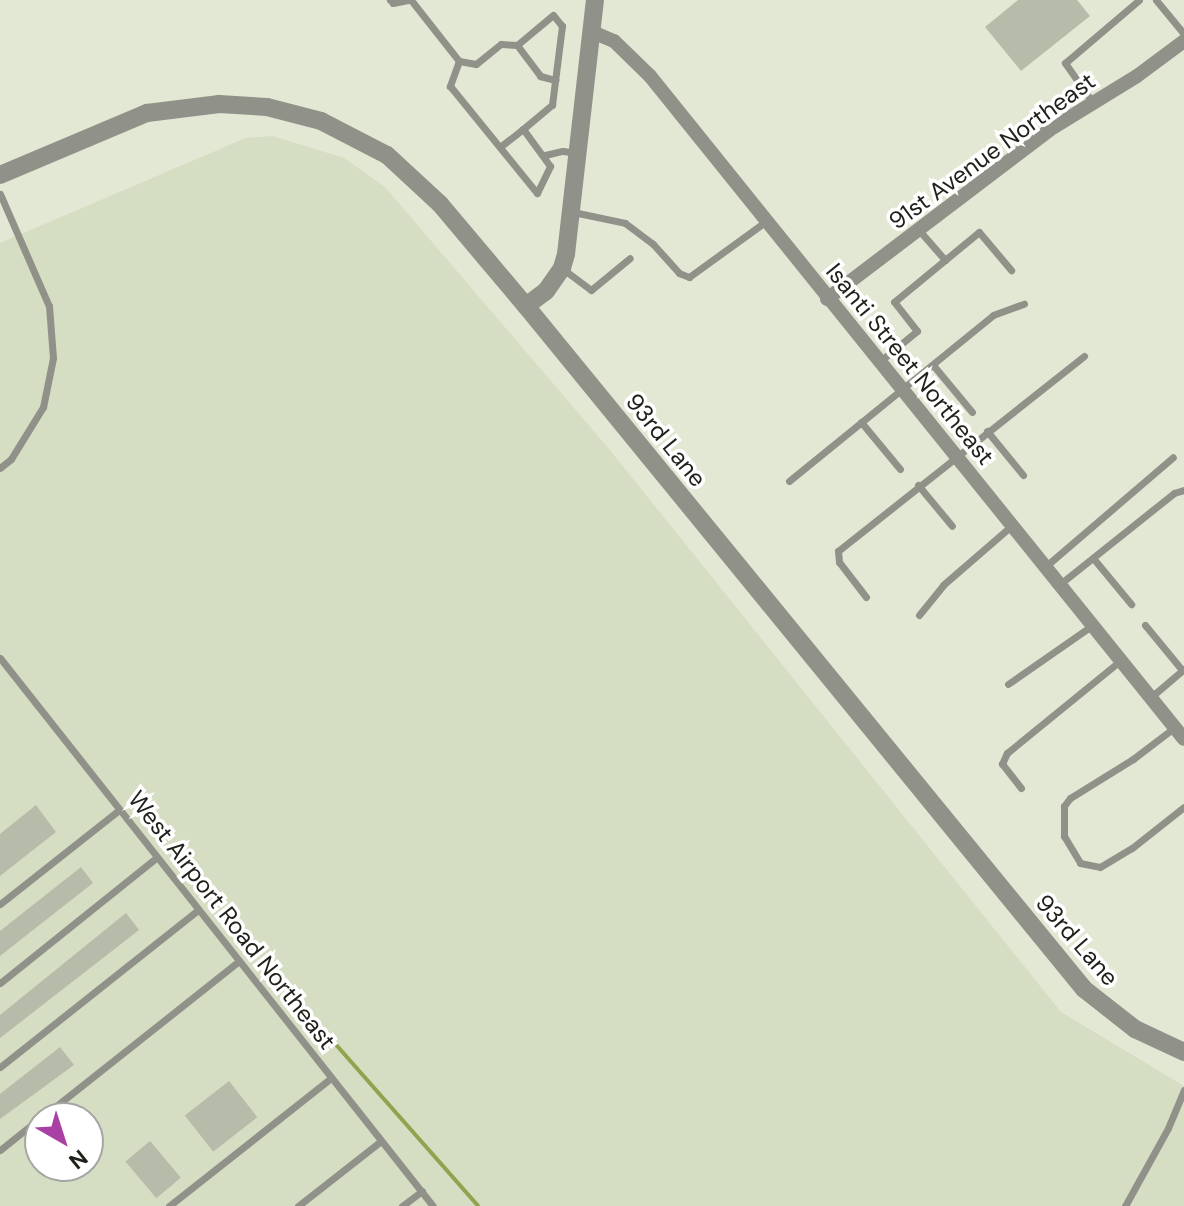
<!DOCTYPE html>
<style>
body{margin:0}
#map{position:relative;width:1184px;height:1206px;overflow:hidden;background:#e2e8d3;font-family:"DM Sans",sans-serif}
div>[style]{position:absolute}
.built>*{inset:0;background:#d5ddc2}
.stream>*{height:4px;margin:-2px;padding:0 2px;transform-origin:2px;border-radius:2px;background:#90a34e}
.building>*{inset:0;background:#b6bca9;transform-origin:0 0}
.service>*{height:7px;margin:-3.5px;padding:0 3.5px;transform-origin:3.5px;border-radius:3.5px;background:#90928a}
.minor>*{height:14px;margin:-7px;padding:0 7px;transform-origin:7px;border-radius:7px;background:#90928a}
.tertiary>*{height:18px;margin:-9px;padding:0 9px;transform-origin:9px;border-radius:9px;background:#90928a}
span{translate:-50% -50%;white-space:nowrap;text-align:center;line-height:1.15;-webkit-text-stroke:7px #fff;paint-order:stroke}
.street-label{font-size:24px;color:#1e2019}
.north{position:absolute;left:24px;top:1102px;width:80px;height:80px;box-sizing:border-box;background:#fff;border:2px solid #a5a6a3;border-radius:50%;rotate:141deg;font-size:22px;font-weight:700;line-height:32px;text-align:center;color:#1e2019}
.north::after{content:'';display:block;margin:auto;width:28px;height:36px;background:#a940a3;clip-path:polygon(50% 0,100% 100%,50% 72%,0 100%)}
</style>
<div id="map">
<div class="built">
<i style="clip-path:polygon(evenodd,273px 136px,344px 158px,385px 187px,609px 449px,1061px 1012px,1184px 1086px,1184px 1206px,0 1206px,0 243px,246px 138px,273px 136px,40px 1118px,88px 1118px,88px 1166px,40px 1166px,40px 1118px)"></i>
</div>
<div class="stream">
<i style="left:331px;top:1039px;width:222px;rotate:48.6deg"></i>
</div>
<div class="building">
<i style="clip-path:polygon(1018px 0,1077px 0,1090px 16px,1021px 71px,985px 27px)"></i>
<i style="clip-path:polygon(36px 805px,56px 832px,0 876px,0 834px)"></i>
<i style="clip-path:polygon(81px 867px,93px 883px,0 956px,0 931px)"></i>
<i style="clip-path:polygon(126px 913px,139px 930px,0 1038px,0 1015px)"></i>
<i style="clip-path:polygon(60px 1047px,74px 1065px,0 1119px,0 1094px)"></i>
<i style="left:229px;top:1081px;width:46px;height:56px;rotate:52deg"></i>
<i style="left:150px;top:1141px;width:48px;height:32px;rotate:50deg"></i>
</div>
<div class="service">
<i style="left:390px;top:0;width:4px;rotate:45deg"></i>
<i style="left:393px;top:3px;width:15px;rotate:-11deg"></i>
<i style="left:411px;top:0;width:78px;rotate:51.8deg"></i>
<i style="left:459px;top:61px;width:27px;rotate:110deg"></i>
<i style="left:450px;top:86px;width:138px;rotate:50.9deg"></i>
<i style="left:537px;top:193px;width:30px;rotate:-64deg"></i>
<i style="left:550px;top:166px;width:46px;rotate:-126.1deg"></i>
<i style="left:523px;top:129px;width:29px;rotate:142deg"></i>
<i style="left:1156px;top:0;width:44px;rotate:50.5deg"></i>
<i style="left:459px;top:61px;width:17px;rotate:10deg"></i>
<i style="left:476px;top:64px;width:32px;rotate:-39deg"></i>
<i style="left:501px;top:44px;width:16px;rotate:4deg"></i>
<i style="left:1093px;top:103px;width:49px;rotate:-125deg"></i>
<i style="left:1065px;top:63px;width:97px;rotate:-40.4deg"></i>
<i style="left:523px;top:129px;width:38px;rotate:-40deg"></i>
<i style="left:552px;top:105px;width:80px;rotate:-82.8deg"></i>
<i style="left:562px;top:26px;width:14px;rotate:-129deg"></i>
<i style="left:553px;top:15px;width:47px;rotate:140.2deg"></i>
<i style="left:517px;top:45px;width:39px;rotate:53deg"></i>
<i style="left:540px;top:76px;width:16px;rotate:15deg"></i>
<i style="left:545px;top:155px;width:18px;rotate:-13deg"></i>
<i style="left:563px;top:151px;width:14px;rotate:8deg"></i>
<i style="left:0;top:194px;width:122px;rotate:66.4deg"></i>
<i style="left:49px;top:306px;width:52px;rotate:85.6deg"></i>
<i style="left:53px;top:358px;width:50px;rotate:101.5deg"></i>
<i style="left:43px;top:407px;width:61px;rotate:121.6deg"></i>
<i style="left:11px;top:459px;width:14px;rotate:141deg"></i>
<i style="left:573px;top:212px;width:53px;rotate:11.9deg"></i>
<i style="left:625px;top:223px;width:35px;rotate:37deg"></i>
<i style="left:653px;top:244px;width:39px;rotate:48deg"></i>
<i style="left:679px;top:273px;width:11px;rotate:22deg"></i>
<i style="left:689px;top:277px;width:94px;rotate:-35.9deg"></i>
<i style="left:945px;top:260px;width:44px;rotate:-39.5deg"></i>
<i style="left:979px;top:232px;width:50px;rotate:49.9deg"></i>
<i style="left:563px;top:269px;width:35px;rotate:37deg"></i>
<i style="left:591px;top:290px;width:50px;rotate:-39.4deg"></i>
<i style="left:879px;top:362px;width:49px;rotate:-39.2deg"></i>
<i style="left:917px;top:331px;width:37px;rotate:-128deg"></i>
<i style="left:894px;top:302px;width:66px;rotate:-39.5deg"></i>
<i style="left:945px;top:260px;width:41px;rotate:-131.1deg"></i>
<i style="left:933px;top:365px;width:61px;rotate:50.3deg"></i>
<i style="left:861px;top:422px;width:61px;rotate:50.3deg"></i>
<i style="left:987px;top:431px;width:57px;rotate:50.7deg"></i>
<i style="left:789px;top:481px;width:263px;rotate:-39.1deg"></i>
<i style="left:993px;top:315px;width:33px;rotate:-20deg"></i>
<i style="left:918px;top:485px;width:53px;rotate:50.3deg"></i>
<i style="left:1093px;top:558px;width:60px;rotate:50.4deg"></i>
<i style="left:1046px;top:566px;width:167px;rotate:-40.6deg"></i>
<i style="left:1060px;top:584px;width:146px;rotate:-38.6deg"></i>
<i style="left:1174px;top:493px;width:10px;rotate:-17deg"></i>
<i style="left:866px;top:597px;width:44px;rotate:-127.6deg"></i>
<i style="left:839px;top:562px;width:11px;rotate:-95deg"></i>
<i style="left:838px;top:551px;width:314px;rotate:-38.4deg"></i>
<i style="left:919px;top:615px;width:38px;rotate:-51deg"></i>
<i style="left:943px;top:585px;width:90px;rotate:-40.9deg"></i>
<i style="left:1145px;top:625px;width:58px;rotate:50.6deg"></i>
<i style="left:0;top:658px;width:698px;rotate:51.69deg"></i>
<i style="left:1008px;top:684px;width:103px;rotate:-34.8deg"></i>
<i style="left:1151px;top:697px;width:43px;rotate:-40.3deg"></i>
<i style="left:1175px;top:727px;width:53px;rotate:142.7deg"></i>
<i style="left:1133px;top:759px;width:74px;rotate:148.2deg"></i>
<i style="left:1070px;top:798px;width:10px;rotate:127deg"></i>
<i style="left:1064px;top:806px;width:30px;rotate:90deg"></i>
<i style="left:1064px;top:836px;width:31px;rotate:59deg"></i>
<i style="left:1080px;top:863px;width:20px;rotate:11deg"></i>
<i style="left:1100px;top:867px;width:37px;rotate:-31deg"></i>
<i style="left:1132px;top:848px;width:66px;rotate:-38.3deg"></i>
<i style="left:1021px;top:788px;width:31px;rotate:-128deg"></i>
<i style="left:1002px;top:764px;width:12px;rotate:-66deg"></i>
<i style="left:1007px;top:753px;width:147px;rotate:-39.2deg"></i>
<i style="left:0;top:904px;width:152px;rotate:-38.3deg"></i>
<i style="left:0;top:983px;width:201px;rotate:-38.7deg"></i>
<i style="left:0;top:1067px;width:253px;rotate:-38.4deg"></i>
<i style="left:41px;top:1118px;width:251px;rotate:-38.4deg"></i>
<i style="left:0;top:1150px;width:51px;rotate:-38.7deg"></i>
<i style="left:169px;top:1206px;width:206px;rotate:-38.3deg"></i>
<i style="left:298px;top:1206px;width:105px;rotate:-38.1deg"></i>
<i style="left:402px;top:1206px;width:25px;rotate:-37deg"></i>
<i style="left:1125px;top:1206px;width:89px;rotate:-61.1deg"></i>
<i style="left:1168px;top:1128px;width:41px;rotate:-67.2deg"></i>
</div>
<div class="minor">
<i style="left:590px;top:31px;width:26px;rotate:23deg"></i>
<i style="left:614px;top:41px;width:50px;rotate:44.2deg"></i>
<i style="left:650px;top:76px;width:851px;rotate:51.15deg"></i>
<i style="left:827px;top:299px;width:285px;rotate:-37.2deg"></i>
<i style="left:1054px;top:127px;width:97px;rotate:-31.6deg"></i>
<i style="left:1137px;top:76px;width:59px;rotate:-36.7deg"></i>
</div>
<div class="tertiary">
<i style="left:0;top:175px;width:160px;rotate:-22.9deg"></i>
<i style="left:147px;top:113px;width:73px;rotate:-7.1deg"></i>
<i style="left:219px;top:104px;width:48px;rotate:3.6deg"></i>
<i style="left:267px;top:107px;width:56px;rotate:14.5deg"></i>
<i style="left:321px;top:121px;width:74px;rotate:27.3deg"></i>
<i style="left:387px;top:155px;width:72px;rotate:42.8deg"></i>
<i style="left:440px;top:204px;width:133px;rotate:49.9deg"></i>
<i style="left:526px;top:306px;width:882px;rotate:50.75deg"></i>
<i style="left:1084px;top:989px;width:65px;rotate:38.1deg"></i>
<i style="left:1135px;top:1029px;width:54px;rotate:25.1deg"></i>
<i style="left:526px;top:306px;width:25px;rotate:-37deg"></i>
<i style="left:546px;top:291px;width:28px;rotate:-55deg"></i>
<i style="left:562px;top:268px;width:15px;rotate:-74deg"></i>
<i style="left:566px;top:254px;width:256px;rotate:-83.5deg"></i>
</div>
<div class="street-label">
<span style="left:992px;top:151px;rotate:-36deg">91st Avenue Northeast</span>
<span style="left:910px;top:364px;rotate:51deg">Isanti Street Northeast</span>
<span style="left:666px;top:440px;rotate:51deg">93rd Lane</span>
<span style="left:232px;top:920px;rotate:52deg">West Airport Road Northeast</span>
<span style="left:1077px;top:940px;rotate:49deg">93rd Lane</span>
</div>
<div class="north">N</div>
</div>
